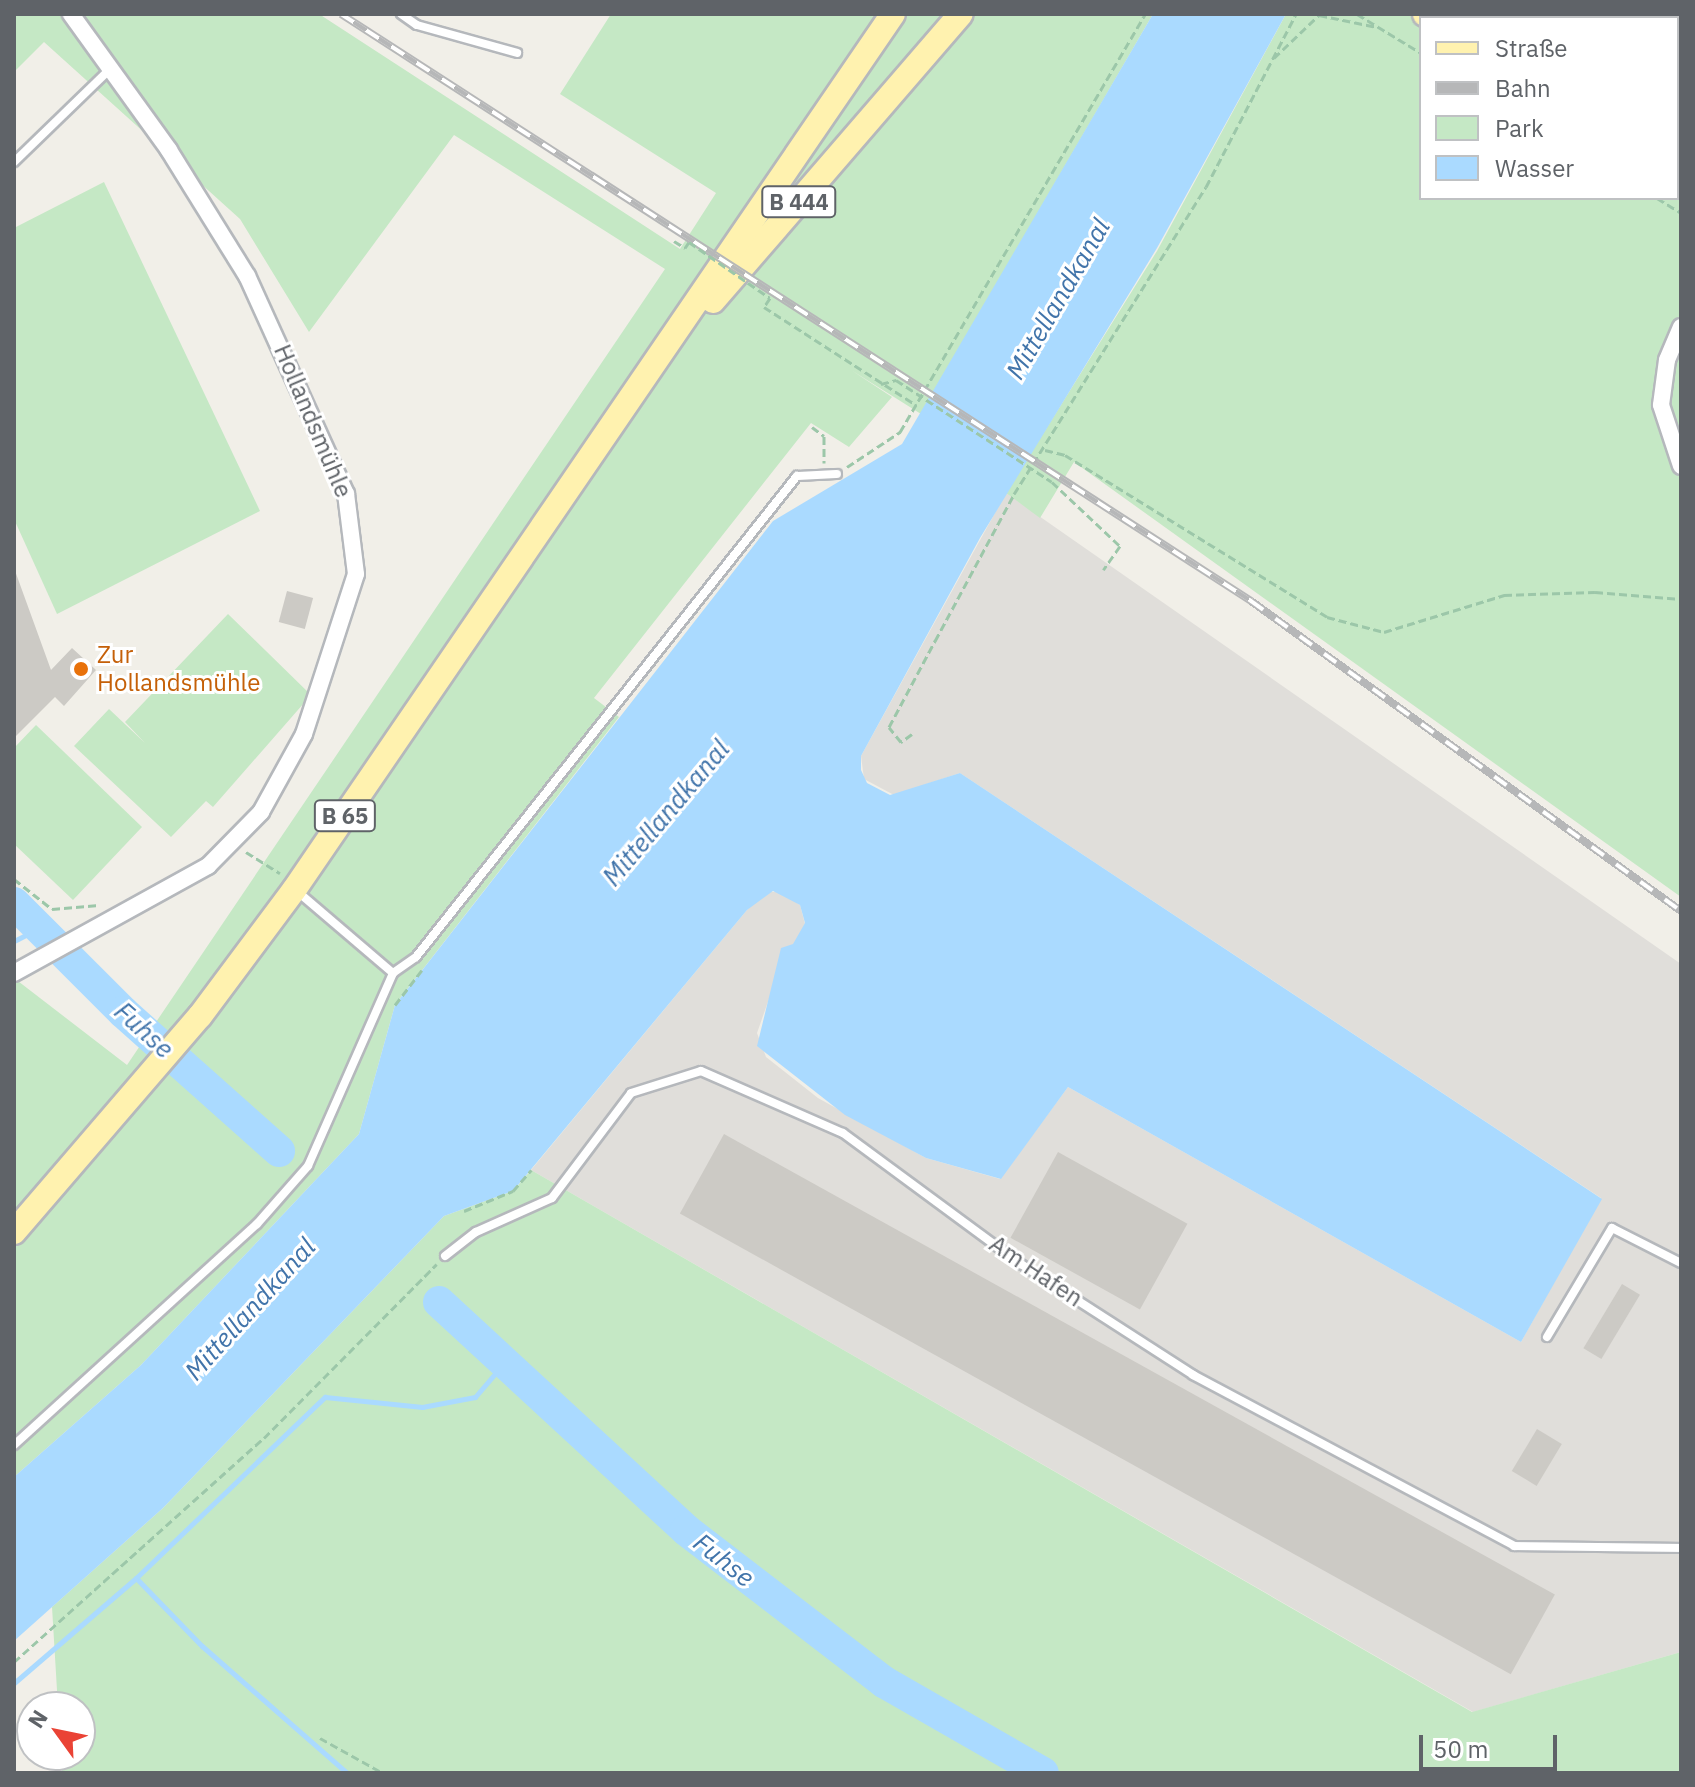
<!DOCTYPE html>
<meta charset="utf-8">
<style>
body{margin:0}
#map{position:relative;width:1695px;height:1787px;overflow:hidden;background:#f1efe8;font-family:"IBM Plex Sans",sans-serif}
div>[style]{position:absolute}
.industrial>*{inset:0;background:#e0deda}
.green>*{inset:0;background:#c5e8c5}
.water>*{inset:0;background:#aadaff}
.stream>*{height:5px;margin:-2.5px;padding:0 2.5px;transform-origin:2.5px;border-radius:2.5px;background:#aadaff}
.river>*{height:32px;margin:-16px;padding:0 16px;transform-origin:16px;border-radius:16px;background:#aadaff}
.building>*{inset:0;background:#cccac5;transform-origin:0 0}
.path>*{height:3px;margin-top:-1.5px;transform-origin:0;background:repeating-linear-gradient(90deg,#9cc7a9 0 8px,transparent 0 12px)}
.roads{filter:drop-shadow(2px 0 #b5b8bc) drop-shadow(-2px 0 #b5b8bc) drop-shadow(0 2px #b5b8bc) drop-shadow(0 -2px #b5b8bc)}
.lane>*{height:8px;margin:-4px;padding:0 4px;transform-origin:4px;border-radius:4px;background:#fff}
.street>*{height:16px;margin:-8px;padding:0 8px;transform-origin:8px;border-radius:8px;background:#fff}
.primary>*{height:24px;margin:-12px;padding:0 12px;transform-origin:12px;border-radius:12px;background:#fff2af}
.rail>*{height:8px;margin-top:-4px;transform-origin:0;background:repeating-linear-gradient(90deg,#fff 0 15px,#b6b7b8 0 30px);box-sizing:border-box;border-block:2px solid #b6b7b8}
.path-bridge>*{height:3px;margin-top:-1.5px;transform-origin:0;background:repeating-linear-gradient(90deg,#9cc7a9 0 8px,transparent 0 12px)}
.dots>*{width:22px;height:22px;translate:-50% -50%;box-sizing:border-box;border:4px solid #fff;border-radius:50%}
span{translate:-50% -50%;white-space:nowrap;text-align:center;line-height:1.15;-webkit-text-stroke:6px #fff;paint-order:stroke}
.shield-label span{padding:2px 6px;background:#fff;border:2px solid;border-radius:6px;-webkit-text-stroke-width:0}
.shield-label{font-size:22px;color:#5f6368;font-weight:700}
.street-label{font-size:24px;color:#5f6368}
.food-label{font-size:24px;color:#c56008}
.left{translate:0 -50%;text-align:left}
.water-label{font-size:26px;color:#4174aa;font-style:italic}
.frame{position:absolute;inset:0;border:16px solid #5f6368;pointer-events:none}
.legend{position:absolute;left:1419px;top:16px;width:260px;height:184px;box-sizing:border-box;background:#fff;border:2px solid #bfc1c3;margin:0;padding:10px 14px;list-style:none;font-size:24px;color:#5f6368}
.legend li{display:flex;align-items:center;gap:16px;height:40px}
.legend b{width:40px;border:2px solid #bfc1c3}
.north{position:absolute;left:16px;top:1691px;width:80px;height:80px;box-sizing:border-box;background:#fff;border:2px solid #bfc1c3;border-radius:50%;rotate:303deg;font-size:22px;font-weight:700;line-height:32px;text-align:center;color:#5f6368}
.north::after{content:'';display:block;margin:auto;width:28px;height:36px;background:#ea4335;clip-path:polygon(50% 0,100% 100%,50% 72%,0 100%)}
.scale{position:absolute;left:1419px;top:1735px;width:138px;height:36px;box-sizing:border-box;border:4px solid #5f6368;border-top:0;padding-left:10px;font-size:24px;line-height:28px;white-space:nowrap;color:#5f6368;-webkit-text-stroke:6px #fff;paint-order:stroke}
</style>
<div id="map">
<div class="industrial">
<i style="clip-path:polygon(1006px 493px,1681px 964px,1681px 1652px,1473px 1712px,531px 1170px,747px 910px,766px 892px,781px 892px,800px 905px,805px 924px,777px 976px,757px 1033px,766px 1057px,818px 1098px,926px 1158px,1000px 1179px,1068px 1087px,1521px 1342px,1601px 1198px,960px 773px,894px 795px,864px 779px,861px 756px)"></i>
</div>
<div class="green">
<i style="clip-path:polygon(14px 14px,319px 14px,680px 249px,716px 193px,560px 94px,611px 14px,1153px 14px,921px 414px,851px 370px,892px 397px,849px 447px,811px 423px,594px 698px,619px 717px,395px 1005px,359px 1134px,141px 1365px,14px 1477px,14px 978px,127px 1065px,665px 269px,454px 135px,309px 332px,240px 219px,44px 42px,14px 72px)"></i>
<i style="clip-path:polygon(1286px 14px,1535px 18px,1421px 18px,1421px 198px,1677px 198px,1673px 18px,1681px 14px,1681px 897px,1074px 462px,1040px 518px,1006px 493px,1157px 251px)"></i>
<i style="clip-path:polygon(104px 182px,260px 511px,57px 614px,14px 519px,14px 228px)"></i>
<i style="clip-path:polygon(228px 614px,311px 695px,213px 807px,206px 801px,171px 837px,74px 746px,109px 709px,145px 743px,125px 722px)"></i>
<i style="clip-path:polygon(36px 725px,142px 827px,73px 900px,14px 844px,14px 748px)"></i>
<i style="clip-path:polygon(531px 1170px,1472px 1712px,1681px 1652px,1681px 1773px,62px 1773px,61px 1755px,80px 1755px,80px 1707px,58px 1707px,52px 1607px,163px 1508px,444px 1216px,513px 1191px)"></i>
</div>
<div class="water">
<i style="clip-path:polygon(1153px 14px,1286px 14px,1157px 248px,980px 538px,861px 756px,861px 770px,867px 783px,890px 795px,960px 773px,1602px 1199px,1521px 1342px,1068px 1087px,1001px 1179px,926px 1158px,845px 1115px,757px 1046px,781px 948px,793px 944px,805px 923px,800px 905px,773px 891px,747px 910px,513px 1191px,444px 1216px,163px 1508px,14px 1641px,14px 1477px,141px 1365px,359px 1134px,395px 1005px,773px 521px,902px 444px)"></i>
</div>
<div class="stream">
<i style="left:14px;top:941px;width:28px;rotate:-27deg"></i>
<i style="left:136px;top:1578px;width:95px;rotate:45.9deg"></i>
<i style="left:202px;top:1646px;width:193px;rotate:41.2deg"></i>
<i style="left:14px;top:1683px;width:161px;rotate:-40.7deg"></i>
<i style="left:136px;top:1578px;width:262px;rotate:-43.8deg"></i>
<i style="left:325px;top:1397px;width:98px;rotate:5.9deg"></i>
<i style="left:422px;top:1407px;width:54px;rotate:-10.7deg"></i>
<i style="left:475px;top:1397px;width:45px;rotate:-49.5deg"></i>
</div>
<div class="river">
<i style="left:14px;top:903px;width:154px;rotate:45deg"></i>
<i style="left:123px;top:1012px;width:209px;rotate:41.7deg"></i>
<i style="left:439px;top:1302px;width:336px;rotate:42.7deg"></i>
<i style="left:686px;top:1530px;width:250px;rotate:37.5deg"></i>
<i style="left:884px;top:1682px;width:183px;rotate:29.8deg"></i>
</div>
<div class="building">
<i style="clip-path:polygon(14px 568px,51px 670px,72px 648px,96px 670px,64px 706px,55px 697px,14px 738px)"></i>
<i style="left:287px;top:591px;width:27px;height:32px;rotate:15deg"></i>
<i style="left:724px;top:1134px;width:950px;height:91px;rotate:29deg"></i>
<i style="left:1058px;top:1152px;width:148px;height:98px;rotate:29deg"></i>
<i style="left:1622px;top:1284px;width:21px;height:75px;rotate:31deg"></i>
<i style="left:1537px;top:1429px;width:29px;height:49px;rotate:31deg"></i>
</div>
<div class="path">
<i style="left:1357px;top:14px;width:75px;rotate:31.4deg"></i>
<i style="left:1510px;top:14px;width:8px;rotate:30deg"></i>
<i style="left:1677px;top:31px;width:8px;rotate:-60deg"></i>
<i style="left:1274px;top:58px;width:62px;rotate:-43.7deg"></i>
<i style="left:1319px;top:15px;width:59px;rotate:11.7deg"></i>
<i style="left:1657px;top:198px;width:28px;rotate:32deg"></i>
<i style="left:674px;top:241px;width:13px;rotate:32deg"></i>
<i style="left:685px;top:248px;width:7px;rotate:-56deg"></i>
<i style="left:770px;top:298px;width:11px;rotate:124deg"></i>
<i style="left:764px;top:307px;width:181px;rotate:32.8deg"></i>
<i style="left:881px;top:384px;width:16px;rotate:-15deg"></i>
<i style="left:812px;top:427px;width:15px;rotate:37deg"></i>
<i style="left:824px;top:436px;width:27px;rotate:90deg"></i>
<i style="left:1045px;top:450px;width:21px;rotate:14deg"></i>
<i style="left:1065px;top:455px;width:308px;rotate:31.7deg"></i>
<i style="left:1327px;top:617px;width:59px;rotate:14.7deg"></i>
<i style="left:1384px;top:632px;width:126px;rotate:-17.1deg"></i>
<i style="left:1504px;top:595px;width:91px;rotate:-1.9deg"></i>
<i style="left:1595px;top:592px;width:86px;rotate:4.7deg"></i>
<i style="left:847px;top:467px;width:64px;rotate:-33.4deg"></i>
<i style="left:900px;top:432px;width:485px;rotate:-59.6deg"></i>
<i style="left:1052px;top:482px;width:93px;rotate:43.3deg"></i>
<i style="left:1120px;top:546px;width:29px;rotate:125deg"></i>
<i style="left:912px;top:734px;width:14px;rotate:144deg"></i>
<i style="left:901px;top:742px;width:19px;rotate:-129deg"></i>
<i style="left:889px;top:727px;width:98px;rotate:-61.9deg"></i>
<i style="left:935px;top:641px;width:167px;rotate:-61.7deg"></i>
<i style="left:1014px;top:494px;width:362px;rotate:-58deg"></i>
<i style="left:1206px;top:187px;width:195px;rotate:-62.5deg"></i>
<i style="left:246px;top:852px;width:40px;rotate:32deg"></i>
<i style="left:14px;top:879px;width:48px;rotate:38.3deg"></i>
<i style="left:52px;top:909px;width:47px;rotate:-4.9deg"></i>
<i style="left:395px;top:1005px;width:44px;rotate:-52.4deg"></i>
<i style="left:464px;top:1211px;width:53px;rotate:-22.2deg"></i>
<i style="left:513px;top:1191px;width:28px;rotate:-49deg"></i>
<i style="left:14px;top:1662px;width:336px;rotate:-41.9deg"></i>
<i style="left:264px;top:1438px;width:245px;rotate:-45.2deg"></i>
<i style="left:320px;top:1738px;width:72px;rotate:29.1deg"></i>
</div>
<div class="roads">
<div class="lane">
<i style="left:401px;top:14px;width:19px;rotate:35deg"></i>
<i style="left:417px;top:25px;width:104px;rotate:15.6deg"></i>
<i style="left:14px;top:162px;width:135px;rotate:-44.1deg"></i>
<i style="left:298px;top:892px;width:125px;rotate:40.5deg"></i>
<i style="left:445px;top:1256px;width:39px;rotate:-38deg"></i>
<i style="left:476px;top:1232px;width:83px;rotate:-24.1deg"></i>
<i style="left:552px;top:1198px;width:131px;rotate:-53deg"></i>
<i style="left:631px;top:1093px;width:73px;rotate:-17.4deg"></i>
<i style="left:701px;top:1071px;width:155px;rotate:23.6deg"></i>
<i style="left:843px;top:1133px;width:221px;rotate:36.4deg"></i>
<i style="left:1021px;top:1264px;width:205px;rotate:32.8deg"></i>
<i style="left:1193px;top:1375px;width:364px;rotate:28deg"></i>
<i style="left:1514px;top:1546px;width:167px;rotate:0.7deg"></i>
<i style="left:1547px;top:1337px;width:127px;rotate:-59.2deg"></i>
<i style="left:1612px;top:1228px;width:77px;rotate:26.9deg"></i>
<i style="left:14px;top:1445px;width:328px;rotate:-42.3deg"></i>
<i style="left:257px;top:1224px;width:77px;rotate:-48.7deg"></i>
<i style="left:308px;top:1166px;width:211px;rotate:-66.2deg"></i>
<i style="left:393px;top:973px;width:28px;rotate:-35deg"></i>
<i style="left:416px;top:957px;width:614px;rotate:-51.62deg"></i>
<i style="left:797px;top:476px;width:40px;rotate:-2.9deg"></i>
</div>
<div class="street">
<i style="left:1677px;top:90px;width:5px;rotate:-37deg"></i>
<i style="left:1681px;top:327px;width:36px;rotate:113deg"></i>
<i style="left:1667px;top:360px;width:45px;rotate:97.6deg"></i>
<i style="left:1661px;top:405px;width:64px;rotate:71.8deg"></i>
<i style="left:14px;top:973px;width:222px;rotate:-28.9deg"></i>
<i style="left:208px;top:866px;width:76px;rotate:-45.5deg"></i>
<i style="left:261px;top:812px;width:89px;rotate:-61.1deg"></i>
<i style="left:304px;top:734px;width:168px;rotate:-72deg"></i>
<i style="left:356px;top:574px;width:81px;rotate:-97.1deg"></i>
<i style="left:346px;top:494px;width:239px;rotate:-114.4deg"></i>
<i style="left:247px;top:276px;width:148px;rotate:-121.8deg"></i>
<i style="left:169px;top:150px;width:168px;rotate:-125.8deg"></i>
</div>
<div class="primary">
<i style="left:1425px;top:14px;width:8px;rotate:30deg"></i>
<i style="left:1677px;top:163px;width:5px;rotate:37deg"></i>
<i style="left:713px;top:301px;width:379px;rotate:-49.2deg"></i>
<i style="left:14px;top:1232px;width:285px;rotate:-49.3deg"></i>
<i style="left:200px;top:1016px;width:157px;rotate:-53.3deg"></i>
<i style="left:294px;top:890px;width:1061px;rotate:-55.64deg"></i>
</div>
</div>
<div class="rail">
<i style="left:341px;top:14px;width:1083px;rotate:32.82deg"></i>
<i style="left:1251px;top:601px;width:530px;rotate:35.79deg"></i>
</div>
<div class="path-bridge">
<i style="left:689px;top:242px;width:98px;rotate:34.7deg"></i>
<i style="left:896px;top:380px;width:186px;rotate:33.2deg"></i>
</div>
<div class="dots">
<i style="left:81px;top:669px;background:#e8710a"></i>
</div>
<div class="shield-label">
<span style="left:799px;top:202px">B 444</span>
<span style="left:345px;top:816px">B 65</span>
</div>
<div class="street-label">
<span style="left:313px;top:421px;rotate:67deg">Hollandsmühle</span>
<span style="left:1036px;top:1271px;rotate:34deg">Am Hafen</span>
</div>
<div class="food-label">
<span class="left" style="left:97px;top:669px">Zur<br>Hollandsmühle</span>
</div>
<div class="water-label">
<span style="left:1058px;top:299px;rotate:-60deg">Mittellandkanal</span>
<span style="left:666px;top:813px;rotate:-50deg">Mittellandkanal</span>
<span style="left:144px;top:1030px;rotate:42deg">Fuhse</span>
<span style="left:250px;top:1309px;rotate:-48deg">Mittellandkanal</span>
<span style="left:724px;top:1560px;rotate:38deg">Fuhse</span>
</div>
<div class="frame"></div>
<ul class="legend">
<li><b style="height:10px;background:#fff2af"></b>Straße</li>
<li><b style="height:10px;background:#b6b7b8"></b>Bahn</li>
<li><b style="height:22px;background:#c5e8c5"></b>Park</li>
<li><b style="height:22px;background:#aadaff"></b>Wasser</li>
</ul>
<div class="north">N</div>
<div class="scale">50 m</div>
</div>
